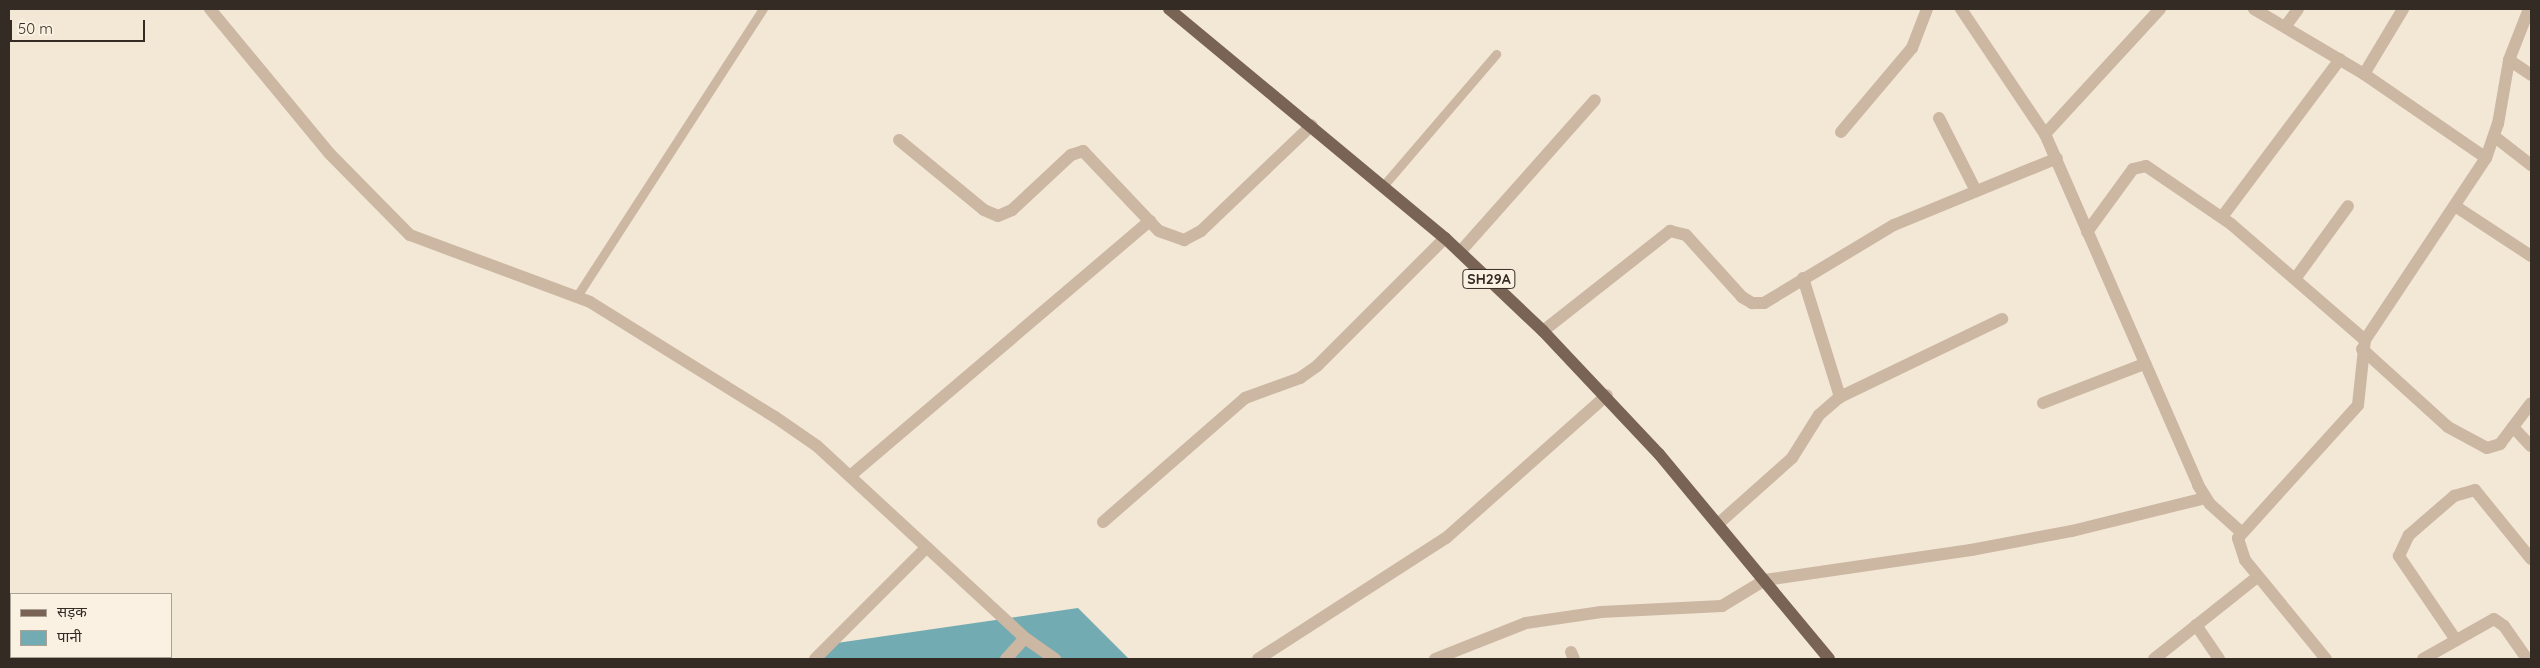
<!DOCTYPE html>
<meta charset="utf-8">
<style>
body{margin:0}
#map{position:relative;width:2540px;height:668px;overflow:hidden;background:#f3e7d6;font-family:Quicksand,"Noto Sans Devanagari",sans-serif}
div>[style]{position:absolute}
.water>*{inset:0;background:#73abb2}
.lane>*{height:9px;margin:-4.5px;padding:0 4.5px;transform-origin:4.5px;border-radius:4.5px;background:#cbb7a2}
.street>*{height:12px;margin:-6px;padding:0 6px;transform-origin:6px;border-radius:6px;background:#cbb7a2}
.primary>*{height:12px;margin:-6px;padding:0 6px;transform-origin:6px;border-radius:6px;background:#786354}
span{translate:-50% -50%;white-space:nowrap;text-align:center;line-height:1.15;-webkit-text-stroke:4px #faf1e2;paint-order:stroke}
.shield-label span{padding:1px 4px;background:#faf1e2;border:1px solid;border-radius:4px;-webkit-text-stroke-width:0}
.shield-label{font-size:14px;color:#352b25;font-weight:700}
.frame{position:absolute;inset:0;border:10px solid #352b25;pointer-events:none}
.legend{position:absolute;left:10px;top:593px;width:162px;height:65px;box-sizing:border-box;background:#faf1e2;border:1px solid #aba296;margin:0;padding:6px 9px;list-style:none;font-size:15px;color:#352b25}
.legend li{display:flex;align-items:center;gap:10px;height:25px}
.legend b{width:25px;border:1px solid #aba296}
.scale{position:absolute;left:10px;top:20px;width:135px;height:22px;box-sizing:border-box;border:2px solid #352b25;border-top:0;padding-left:6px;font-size:15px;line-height:18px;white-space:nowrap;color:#352b25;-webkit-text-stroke:4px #faf1e2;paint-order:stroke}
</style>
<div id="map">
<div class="water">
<i style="clip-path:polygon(1078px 608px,1129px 659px,823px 659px,823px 645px)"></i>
</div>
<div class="lane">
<i style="left:1383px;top:186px;width:174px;rotate:-49.4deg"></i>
<i style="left:577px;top:296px;width:342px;rotate:-57.1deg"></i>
</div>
<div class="street">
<i style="left:210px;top:9px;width:188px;rotate:50.4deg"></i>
<i style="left:330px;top:154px;width:114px;rotate:45.4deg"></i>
<i style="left:410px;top:235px;width:192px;rotate:20.4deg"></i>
<i style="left:590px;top:302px;width:218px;rotate:31.9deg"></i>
<i style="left:775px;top:417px;width:51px;rotate:34.6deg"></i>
<i style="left:817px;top:446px;width:283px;rotate:42.7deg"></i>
<i style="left:1025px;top:638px;width:37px;rotate:35deg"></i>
<i style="left:1961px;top:9px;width:151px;rotate:56.1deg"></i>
<i style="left:2045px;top:134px;width:383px;rotate:66.4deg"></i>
<i style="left:2198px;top:485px;width:22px;rotate:58deg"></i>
<i style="left:2210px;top:504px;width:42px;rotate:42.1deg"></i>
<i style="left:2254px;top:9px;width:128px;rotate:30.6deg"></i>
<i style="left:2364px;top:74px;width:148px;rotate:34.5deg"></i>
<i style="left:2285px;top:27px;width:22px;rotate:-54deg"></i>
<i style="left:2509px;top:60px;width:27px;rotate:34deg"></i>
<i style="left:2364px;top:74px;width:76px;rotate:-59deg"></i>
<i style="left:1939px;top:118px;width:82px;rotate:63.1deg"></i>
<i style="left:1841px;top:132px;width:110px;rotate:-49.8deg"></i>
<i style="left:1912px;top:48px;width:42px;rotate:-69deg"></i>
<i style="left:2045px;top:134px;width:170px;rotate:-47.4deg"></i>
<i style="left:2495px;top:137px;width:46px;rotate:37.9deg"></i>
<i style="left:899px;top:140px;width:110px;rotate:39.5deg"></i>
<i style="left:984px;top:210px;width:15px;rotate:23deg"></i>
<i style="left:998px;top:216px;width:15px;rotate:-23deg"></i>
<i style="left:1012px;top:210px;width:81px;rotate:-43deg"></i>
<i style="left:1071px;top:155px;width:13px;rotate:-18deg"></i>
<i style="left:1083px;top:151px;width:110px;rotate:46.5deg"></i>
<i style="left:1159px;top:231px;width:27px;rotate:20deg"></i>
<i style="left:1184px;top:240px;width:19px;rotate:-28deg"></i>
<i style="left:1201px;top:231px;width:153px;rotate:-43.7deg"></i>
<i style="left:2455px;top:206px;width:91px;rotate:33.3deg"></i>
<i style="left:2222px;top:217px;width:197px;rotate:-53.2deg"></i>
<i style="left:2087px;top:232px;width:78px;rotate:-53.9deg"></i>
<i style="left:2133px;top:169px;width:13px;rotate:-13deg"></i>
<i style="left:2146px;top:166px;width:103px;rotate:34.3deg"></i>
<i style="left:2231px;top:224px;width:177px;rotate:40.9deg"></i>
<i style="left:1460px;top:252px;width:203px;rotate:-48.4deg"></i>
<i style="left:1803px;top:278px;width:125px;rotate:72.7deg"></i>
<i style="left:2295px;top:279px;width:90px;rotate:-54deg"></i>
<i style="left:1543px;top:331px;width:162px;rotate:-38.2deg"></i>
<i style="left:1670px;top:231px;width:16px;rotate:14deg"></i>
<i style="left:1686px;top:235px;width:84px;rotate:47.9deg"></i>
<i style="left:1742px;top:297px;width:12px;rotate:31deg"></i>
<i style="left:1752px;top:303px;width:12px"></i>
<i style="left:1764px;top:303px;width:152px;rotate:-31deg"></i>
<i style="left:1894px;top:225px;width:176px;rotate:-22.3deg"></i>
<i style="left:2362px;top:349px;width:116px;rotate:42.2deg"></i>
<i style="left:2448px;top:427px;width:44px;rotate:28.3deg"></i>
<i style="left:2487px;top:448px;width:14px;rotate:-17deg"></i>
<i style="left:2500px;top:444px;width:51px;rotate:-52.9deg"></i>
<i style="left:2043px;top:403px;width:108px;rotate:-21.1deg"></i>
<i style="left:2513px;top:427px;width:26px;rotate:47deg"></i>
<i style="left:850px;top:476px;width:394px;rotate:-40.4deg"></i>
<i style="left:1103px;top:522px;width:189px;rotate:-41.1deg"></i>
<i style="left:1245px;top:398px;width:59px;rotate:-20deg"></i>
<i style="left:1300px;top:378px;width:21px;rotate:-35deg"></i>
<i style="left:1317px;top:366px;width:181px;rotate:-45deg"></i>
<i style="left:1718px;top:524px;width:99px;rotate:-41.7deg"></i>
<i style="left:1792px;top:458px;width:51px;rotate:-57.9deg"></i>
<i style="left:1819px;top:415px;width:28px;rotate:-41deg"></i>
<i style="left:1840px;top:397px;width:180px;rotate:-25.7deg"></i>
<i style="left:2196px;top:625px;width:41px;rotate:55.9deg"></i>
<i style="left:2456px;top:640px;width:102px;rotate:-124.2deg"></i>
<i style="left:2399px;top:556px;width:23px;rotate:-65deg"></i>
<i style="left:2409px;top:535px;width:60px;rotate:-40.9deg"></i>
<i style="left:2454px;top:496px;width:22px;rotate:-16deg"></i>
<i style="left:2475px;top:490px;width:89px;rotate:50.9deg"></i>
<i style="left:1571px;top:652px;width:8px;rotate:67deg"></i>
<i style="left:815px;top:659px;width:158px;rotate:-45deg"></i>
<i style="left:1006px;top:659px;width:28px;rotate:-48deg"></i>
<i style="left:1258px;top:659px;width:224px;rotate:-32.8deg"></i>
<i style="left:1446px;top:538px;width:215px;rotate:-41.6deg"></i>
<i style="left:1435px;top:659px;width:98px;rotate:-21.6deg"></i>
<i style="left:1526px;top:623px;width:76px;rotate:-8.3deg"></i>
<i style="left:1601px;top:612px;width:121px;rotate:-2.8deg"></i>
<i style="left:1722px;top:606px;width:50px;rotate:-31.2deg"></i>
<i style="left:1765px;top:580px;width:208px;rotate:-8.3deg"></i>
<i style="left:1971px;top:550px;width:103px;rotate:-10.7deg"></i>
<i style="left:2072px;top:531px;width:137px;rotate:-13.9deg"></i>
<i style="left:2154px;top:659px;width:132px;rotate:-38.5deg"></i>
<i style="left:2326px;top:659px;width:128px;rotate:-129.3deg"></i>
<i style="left:2245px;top:560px;width:23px;rotate:-108deg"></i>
<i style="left:2238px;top:538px;width:179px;rotate:-47.9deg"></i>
<i style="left:2358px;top:405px;width:65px;rotate:-83.9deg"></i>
<i style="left:2365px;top:340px;width:219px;rotate:-56.4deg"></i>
<i style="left:2486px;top:158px;width:36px;rotate:-71deg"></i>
<i style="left:2498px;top:124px;width:65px;rotate:-80.2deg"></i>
<i style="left:2509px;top:60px;width:55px;rotate:-68.6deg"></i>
<i style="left:2423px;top:659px;width:81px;rotate:-29.4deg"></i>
<i style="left:2494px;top:619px;width:12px;rotate:35deg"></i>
<i style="left:2504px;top:626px;width:40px;rotate:55.1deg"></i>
</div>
<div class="primary">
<i style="left:1169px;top:9px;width:359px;rotate:39.7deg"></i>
<i style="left:1445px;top:238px;width:135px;rotate:43.5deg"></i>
<i style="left:1543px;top:331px;width:169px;rotate:46.7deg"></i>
<i style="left:1659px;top:454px;width:266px;rotate:50.3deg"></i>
</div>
<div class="shield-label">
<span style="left:1489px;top:279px">SH29A</span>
</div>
<div class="frame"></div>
<ul class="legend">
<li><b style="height:6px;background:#786354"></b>सड़क</li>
<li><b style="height:14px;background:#73abb2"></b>पानी</li>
</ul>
<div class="scale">50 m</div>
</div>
